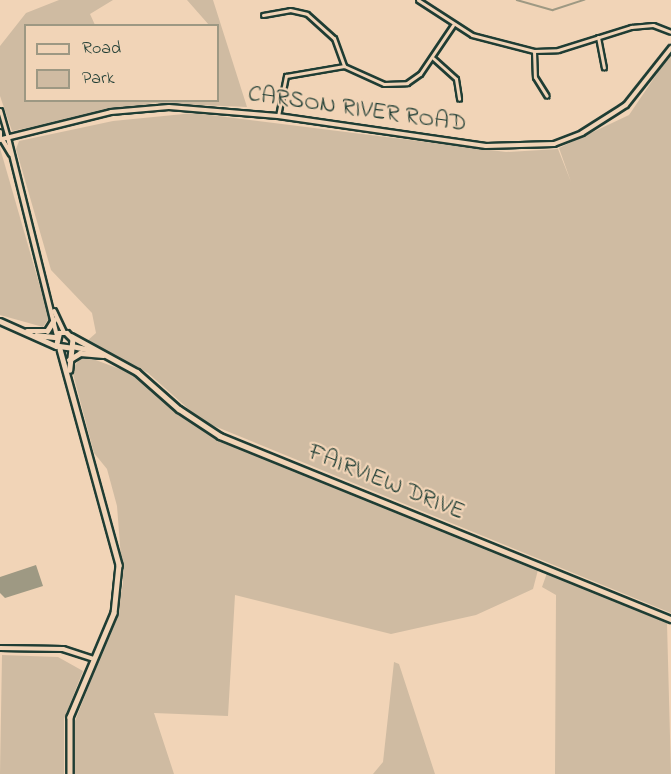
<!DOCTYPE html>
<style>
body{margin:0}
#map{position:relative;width:671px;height:774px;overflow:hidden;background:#f1d4b7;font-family:"Indie Flower",sans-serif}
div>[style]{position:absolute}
.green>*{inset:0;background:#cfbba2}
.water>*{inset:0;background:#9e9983}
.stream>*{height:1.5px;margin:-0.75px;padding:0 0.75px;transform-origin:0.75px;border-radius:0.75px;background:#9e9983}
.roads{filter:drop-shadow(2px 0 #1f3d34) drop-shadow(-2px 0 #1f3d34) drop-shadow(0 2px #1f3d34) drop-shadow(0 -2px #1f3d34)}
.minor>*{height:3px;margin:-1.5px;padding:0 1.5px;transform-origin:1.5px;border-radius:1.5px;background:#f1d4b7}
.tertiary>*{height:4px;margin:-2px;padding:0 2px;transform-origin:2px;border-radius:2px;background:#f1d4b7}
.secondary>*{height:4.5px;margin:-2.25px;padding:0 2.25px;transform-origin:2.25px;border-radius:2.25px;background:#f1d4b7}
span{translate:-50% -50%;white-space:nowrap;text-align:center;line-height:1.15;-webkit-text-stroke:4.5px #f1d4b7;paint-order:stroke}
.street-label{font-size:24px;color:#1f3d34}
.legend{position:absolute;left:24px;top:24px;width:195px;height:78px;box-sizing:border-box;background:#f1d4b7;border:2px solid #9d9883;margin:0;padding:8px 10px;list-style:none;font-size:18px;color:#1f3d34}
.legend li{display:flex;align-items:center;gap:12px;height:30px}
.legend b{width:30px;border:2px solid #9d9883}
</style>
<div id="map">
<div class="green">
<i style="clip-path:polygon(59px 0,113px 0,90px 14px,95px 25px,26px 26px,26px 100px,218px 100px,218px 26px,209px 25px,187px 0,213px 0,247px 107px,153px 103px,12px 131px,0 96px,0 46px,26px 13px)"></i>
<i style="clip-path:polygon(671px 53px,671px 613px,202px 421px,148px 373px,87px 341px,96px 333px,92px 313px,51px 270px,16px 149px,19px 141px,113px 121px,194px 113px,506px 152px,558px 149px,571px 182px,559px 148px,629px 115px)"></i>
<i style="clip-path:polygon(0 148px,49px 318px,43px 327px,0 315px)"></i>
<i style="clip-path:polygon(82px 355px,128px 372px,216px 439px,538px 570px,533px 589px,476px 615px,391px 634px,235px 595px,228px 716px,154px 713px,174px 774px,75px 774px,75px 721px,114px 622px,123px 584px,117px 506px,107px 469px,94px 453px,72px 370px)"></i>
<i style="clip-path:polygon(547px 573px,667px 623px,671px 774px,555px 774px,556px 595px,542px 587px)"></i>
<i style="clip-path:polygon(2px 655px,58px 657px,83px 671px,64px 719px,64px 774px,0 774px)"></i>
<i style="clip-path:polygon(394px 662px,399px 664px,435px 774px,373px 774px,383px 762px)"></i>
</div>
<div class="water">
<i style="clip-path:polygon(36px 565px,43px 586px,5px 598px,0 593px,0 577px)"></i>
</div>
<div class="stream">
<i style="left:517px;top:0;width:37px;rotate:16deg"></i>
<i style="left:553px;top:10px;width:33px;rotate:-18deg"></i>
</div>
<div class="roads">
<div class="minor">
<i style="left:418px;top:0;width:64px;rotate:32.9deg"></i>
<i style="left:472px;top:35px;width:64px;rotate:14.5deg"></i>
<i style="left:534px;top:51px;width:24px;rotate:-2deg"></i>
<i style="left:558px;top:50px;width:77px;rotate:-17.5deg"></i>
<i style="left:631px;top:27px;width:22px;rotate:-5deg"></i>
<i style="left:653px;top:25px;width:19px;rotate:21deg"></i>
<i style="left:263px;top:15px;width:27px;rotate:-10deg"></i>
<i style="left:290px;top:10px;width:17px;rotate:13deg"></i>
<i style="left:307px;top:14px;width:36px;rotate:42deg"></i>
<i style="left:334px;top:38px;width:30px;rotate:70deg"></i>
<i style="left:598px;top:37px;width:31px;rotate:79deg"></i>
<i style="left:534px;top:51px;width:26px;rotate:88deg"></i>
<i style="left:535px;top:77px;width:22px;rotate:58deg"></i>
<i style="left:433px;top:58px;width:31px;rotate:42deg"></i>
<i style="left:456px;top:79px;width:20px;rotate:81deg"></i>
<i style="left:0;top:110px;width:29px;rotate:74deg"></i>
<i style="left:278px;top:116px;width:41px;rotate:-78.7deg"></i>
<i style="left:286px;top:76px;width:59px;rotate:-9.8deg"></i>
<i style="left:344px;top:66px;width:44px;rotate:24.2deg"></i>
<i style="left:384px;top:84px;width:23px;rotate:-2deg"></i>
<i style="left:407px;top:83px;width:16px;rotate:-35deg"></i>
<i style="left:420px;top:74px;width:59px;rotate:-56deg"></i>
<i style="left:0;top:131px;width:9px;rotate:90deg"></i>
</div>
<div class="tertiary">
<i style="left:8px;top:138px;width:204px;rotate:76.1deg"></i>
<i style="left:11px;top:154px;width:17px;rotate:-121deg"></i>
<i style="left:2px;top:139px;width:112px;rotate:-13.9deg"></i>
<i style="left:111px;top:112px;width:58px;rotate:-4.9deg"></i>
<i style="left:169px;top:107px;width:109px;rotate:4.7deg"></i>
<i style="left:278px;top:116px;width:210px;rotate:8.2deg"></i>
<i style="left:486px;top:146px;width:68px;rotate:-1.7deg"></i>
<i style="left:554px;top:144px;width:30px;rotate:-21deg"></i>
<i style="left:582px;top:133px;width:52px;rotate:-32.5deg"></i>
<i style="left:626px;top:105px;width:73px;rotate:-51.7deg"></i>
<i style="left:54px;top:311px;width:23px;rotate:65deg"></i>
<i style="left:0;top:648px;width:63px;rotate:0.9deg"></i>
<i style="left:63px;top:649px;width:32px;rotate:18deg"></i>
</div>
<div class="secondary">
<i style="left:0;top:321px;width:61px;rotate:24.1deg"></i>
<i style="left:27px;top:331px;width:20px"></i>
<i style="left:47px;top:331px;width:13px;rotate:-58deg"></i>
<i style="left:36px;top:335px;width:20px;rotate:6deg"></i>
<i style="left:71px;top:336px;width:75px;rotate:28.6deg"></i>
<i style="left:137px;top:372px;width:56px;rotate:41.4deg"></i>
<i style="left:179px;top:409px;width:49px;rotate:33.4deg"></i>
<i style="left:220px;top:436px;width:487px;rotate:22.1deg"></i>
<i style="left:72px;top:346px;width:24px;rotate:12deg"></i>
<i style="left:70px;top:348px;width:14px;rotate:-172deg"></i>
<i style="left:56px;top:346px;width:13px;rotate:-77deg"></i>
<i style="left:59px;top:333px;width:8px"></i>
<i style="left:67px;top:333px;width:8px;rotate:45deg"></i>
<i style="left:73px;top:339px;width:31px;rotate:96deg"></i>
<i style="left:60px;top:349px;width:224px;rotate:74.7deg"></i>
<i style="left:119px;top:565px;width:48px;rotate:95.9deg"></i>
<i style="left:114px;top:613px;width:113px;rotate:112.9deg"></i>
<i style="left:70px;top:717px;width:57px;rotate:90deg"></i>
<i style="left:69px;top:360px;width:13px;rotate:-32deg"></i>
<i style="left:80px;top:353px;width:23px;rotate:5deg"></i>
</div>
</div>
<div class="street-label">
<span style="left:357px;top:110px;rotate:8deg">CARSON RIVER ROAD</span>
<span style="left:386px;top:483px;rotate:22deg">FAIRVIEW DRIVE</span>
</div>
<ul class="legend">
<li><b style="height:8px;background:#f1d4b7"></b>Road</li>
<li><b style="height:16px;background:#cfbba2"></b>Park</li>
</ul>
</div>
